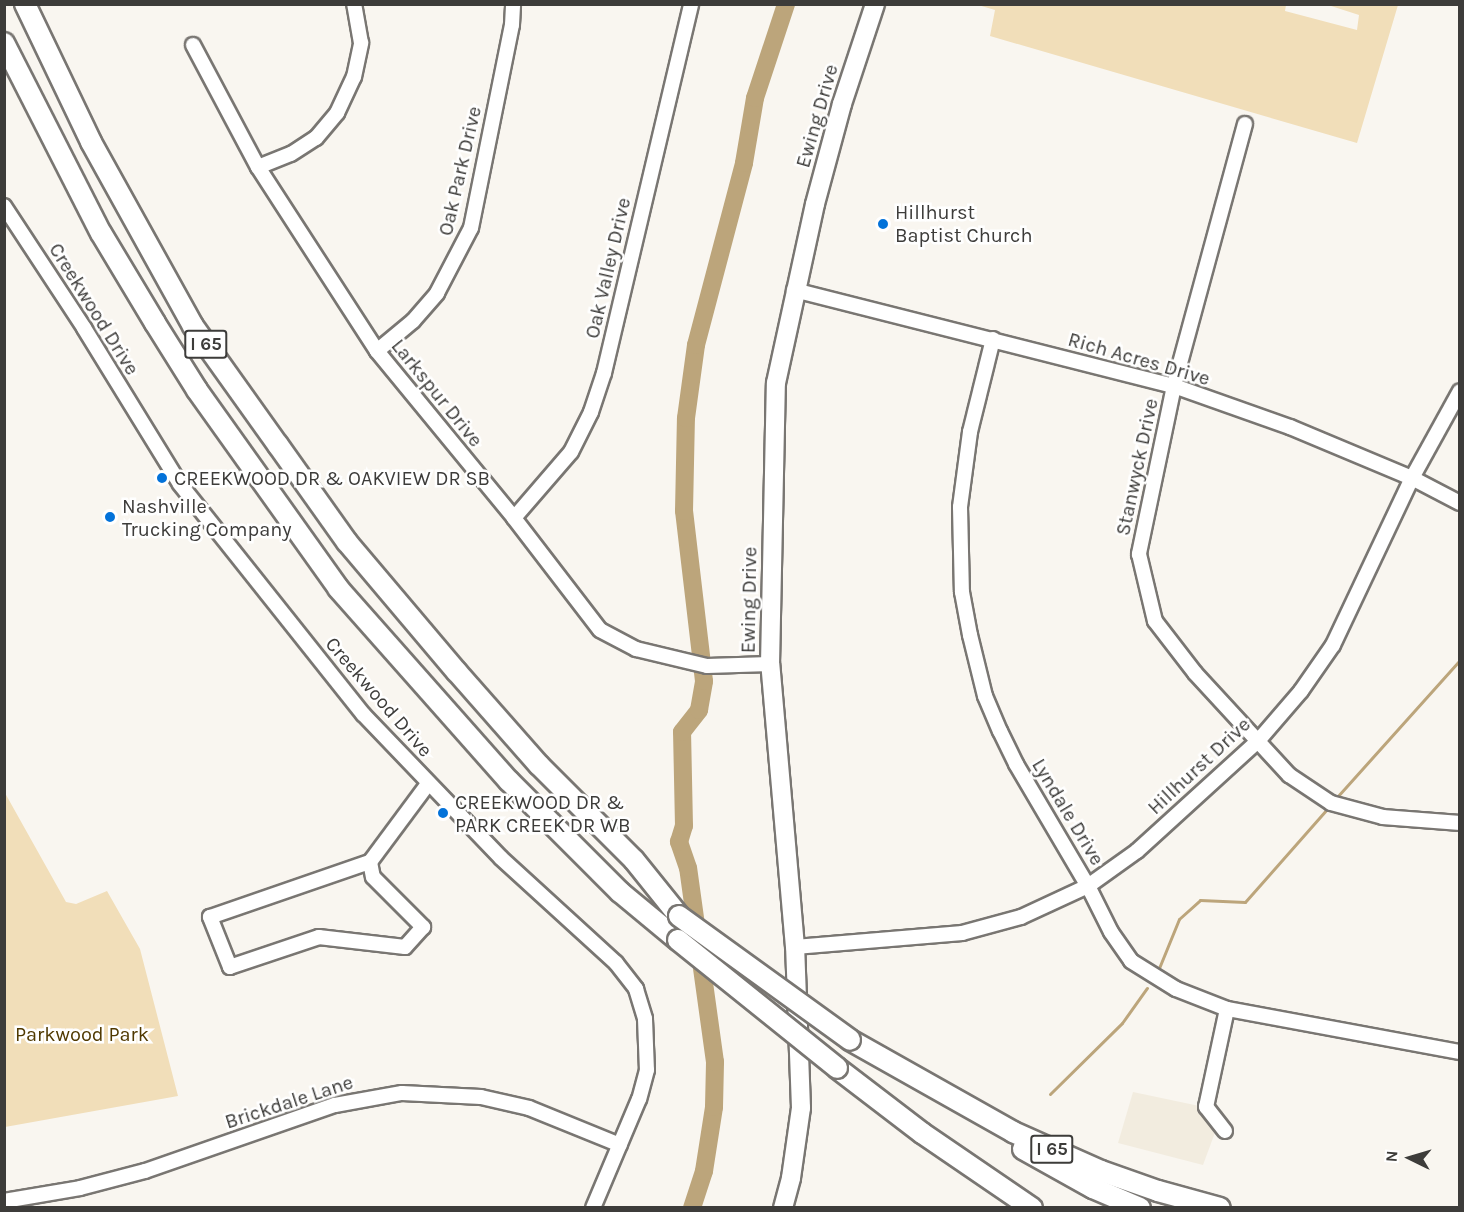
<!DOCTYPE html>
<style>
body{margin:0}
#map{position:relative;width:1464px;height:1212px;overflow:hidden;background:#f9f6f0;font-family:Karla,sans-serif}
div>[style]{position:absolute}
.built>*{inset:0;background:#f2ecdf}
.green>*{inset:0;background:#f1deb9}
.stream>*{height:3px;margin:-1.5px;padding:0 1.5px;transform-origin:1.5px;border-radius:1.5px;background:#bca57b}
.river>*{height:18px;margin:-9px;padding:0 9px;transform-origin:9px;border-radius:9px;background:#bca57b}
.roads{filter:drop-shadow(2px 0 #797672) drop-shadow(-2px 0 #797672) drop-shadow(0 2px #797672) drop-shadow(0 -2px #797672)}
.minor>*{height:14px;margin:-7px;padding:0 7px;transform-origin:7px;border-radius:7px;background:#fff}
.major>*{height:18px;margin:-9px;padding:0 9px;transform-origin:9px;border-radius:9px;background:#fff}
.highway>*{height:20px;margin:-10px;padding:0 10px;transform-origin:10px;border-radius:10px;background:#fff}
.bridges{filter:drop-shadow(2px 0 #797672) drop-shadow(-2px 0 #797672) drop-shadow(0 2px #797672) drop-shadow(0 -2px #797672)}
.highway-bridge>*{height:20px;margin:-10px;padding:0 10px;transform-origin:10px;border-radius:10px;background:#fff}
.dots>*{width:16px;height:16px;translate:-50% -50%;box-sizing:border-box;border:3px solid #fff;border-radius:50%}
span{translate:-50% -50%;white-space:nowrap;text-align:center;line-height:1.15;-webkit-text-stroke:5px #fff;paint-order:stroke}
.shield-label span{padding:2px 4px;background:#fff;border:2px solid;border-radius:4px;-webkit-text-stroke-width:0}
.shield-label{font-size:18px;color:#3d3c3a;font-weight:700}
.street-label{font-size:20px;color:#3d3c3a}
.poi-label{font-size:20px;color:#3d3c3a}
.left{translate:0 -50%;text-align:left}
.park-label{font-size:20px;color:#503900}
.frame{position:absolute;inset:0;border:6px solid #3d3c3a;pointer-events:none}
.north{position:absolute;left:1380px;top:1128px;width:60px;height:60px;-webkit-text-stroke:4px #fff;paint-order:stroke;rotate:275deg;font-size:16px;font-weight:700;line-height:24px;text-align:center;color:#3d3c3a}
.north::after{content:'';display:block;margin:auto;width:21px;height:27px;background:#3d3c3a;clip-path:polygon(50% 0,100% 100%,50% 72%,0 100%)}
</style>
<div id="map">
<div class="built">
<i style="clip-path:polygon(1133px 1092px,1223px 1111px,1203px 1165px,1118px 1143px)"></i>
</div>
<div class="green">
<i style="clip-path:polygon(978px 5px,1286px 5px,1285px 11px,1357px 30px,1359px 15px,1328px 5px,1398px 5px,1357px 143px,990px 36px,995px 10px)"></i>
<i style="clip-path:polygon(5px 793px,66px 902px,76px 904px,107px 891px,140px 949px,178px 1096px,5px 1127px)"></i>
</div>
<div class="stream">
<i style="left:1337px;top:797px;width:184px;rotate:-48.1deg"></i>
<i style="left:1157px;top:973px;width:58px;rotate:-67.8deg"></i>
<i style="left:1179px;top:919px;width:28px;rotate:-42deg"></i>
<i style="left:1200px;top:900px;width:45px;rotate:2.5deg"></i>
<i style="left:1245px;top:902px;width:123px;rotate:-48.6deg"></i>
<i style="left:1050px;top:1094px;width:101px;rotate:-44.6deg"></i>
<i style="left:1122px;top:1023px;width:43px;rotate:-54.5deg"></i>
</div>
<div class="river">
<i style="left:692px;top:1208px;width:39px;rotate:-72deg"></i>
<i style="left:704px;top:1171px;width:65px;rotate:-81.1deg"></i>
<i style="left:714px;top:1107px;width:45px;rotate:-88.7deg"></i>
<i style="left:715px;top:1062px;width:196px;rotate:-97.9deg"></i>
<i style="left:688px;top:868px;width:28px;rotate:-109deg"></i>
<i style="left:679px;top:842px;width:17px;rotate:-73deg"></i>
<i style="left:684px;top:826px;width:94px;rotate:-91.2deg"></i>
<i style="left:682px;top:732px;width:28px;rotate:-52deg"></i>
<i style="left:699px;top:710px;width:29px;rotate:-80deg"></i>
<i style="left:704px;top:681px;width:171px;rotate:-96.7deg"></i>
<i style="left:684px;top:511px;width:93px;rotate:-88.8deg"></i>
<i style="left:686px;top:418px;width:74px;rotate:-82.2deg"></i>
<i style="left:696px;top:345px;width:188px;rotate:-75.2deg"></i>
<i style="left:744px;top:163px;width:66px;rotate:-80.4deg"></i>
<i style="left:755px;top:98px;width:99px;rotate:-71.7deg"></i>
</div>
<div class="roads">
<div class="minor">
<i style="left:193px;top:45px;width:138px;rotate:62deg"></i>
<i style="left:258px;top:167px;width:219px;rotate:57.1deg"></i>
<i style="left:377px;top:351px;width:216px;rotate:50.6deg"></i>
<i style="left:514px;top:518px;width:141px;rotate:52.5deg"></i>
<i style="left:600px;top:630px;width:41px;rotate:27.8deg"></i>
<i style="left:636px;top:649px;width:73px;rotate:13.5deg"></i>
<i style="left:707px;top:666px;width:63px;rotate:-1.8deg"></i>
<i style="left:1245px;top:124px;width:271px;rotate:105.2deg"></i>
<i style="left:1174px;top:386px;width:172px;rotate:101.8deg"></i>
<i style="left:1139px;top:554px;width:69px;rotate:76.6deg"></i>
<i style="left:1155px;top:621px;width:66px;rotate:52.4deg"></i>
<i style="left:1195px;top:673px;width:139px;rotate:47.3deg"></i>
<i style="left:1289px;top:775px;width:50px;rotate:33.7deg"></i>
<i style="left:1331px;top:803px;width:54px;rotate:15.1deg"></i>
<i style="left:1383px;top:817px;width:77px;rotate:4.5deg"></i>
<i style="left:258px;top:167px;width:35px;rotate:-22deg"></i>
<i style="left:291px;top:154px;width:30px;rotate:-33deg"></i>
<i style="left:316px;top:138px;width:33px;rotate:-50deg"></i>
<i style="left:337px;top:113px;width:40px;rotate:-65deg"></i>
<i style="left:354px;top:77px;width:35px;rotate:-78deg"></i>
<i style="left:361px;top:43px;width:40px;rotate:-100deg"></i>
<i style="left:4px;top:206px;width:146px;rotate:56.7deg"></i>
<i style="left:84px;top:328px;width:183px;rotate:58.4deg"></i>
<i style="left:180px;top:484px;width:294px;rotate:51.5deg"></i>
<i style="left:363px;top:714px;width:199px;rotate:46.2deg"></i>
<i style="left:501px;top:858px;width:156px;rotate:42.4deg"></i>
<i style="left:616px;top:963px;width:33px;rotate:52deg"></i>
<i style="left:636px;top:989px;width:31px;rotate:73deg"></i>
<i style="left:645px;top:1019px;width:51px;rotate:87.8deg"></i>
<i style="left:647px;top:1070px;width:30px;rotate:105deg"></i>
<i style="left:639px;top:1099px;width:118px;rotate:112.9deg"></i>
<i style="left:794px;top:290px;width:392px;rotate:14.2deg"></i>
<i style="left:1174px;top:386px;width:123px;rotate:19.5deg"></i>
<i style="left:1290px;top:427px;width:132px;rotate:22.7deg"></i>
<i style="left:1412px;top:478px;width:54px;rotate:27.5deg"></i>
<i style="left:993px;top:339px;width:96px;rotate:103.9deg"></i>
<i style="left:970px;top:432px;width:76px;rotate:97.6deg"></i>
<i style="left:960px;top:507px;width:85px;rotate:88.7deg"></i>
<i style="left:962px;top:592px;width:44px;rotate:79.5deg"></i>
<i style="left:970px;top:635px;width:63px;rotate:76.2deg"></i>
<i style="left:985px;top:696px;width:38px;rotate:67deg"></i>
<i style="left:1000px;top:731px;width:37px;rotate:64deg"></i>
<i style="left:1016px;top:764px;width:142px;rotate:59.5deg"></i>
<i style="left:1088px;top:886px;width:51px;rotate:63.4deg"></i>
<i style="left:1111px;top:932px;width:35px;rotate:55deg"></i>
<i style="left:1131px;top:961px;width:53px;rotate:31.9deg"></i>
<i style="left:1176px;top:989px;width:55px;rotate:21.4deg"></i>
<i style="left:1227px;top:1009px;width:237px;rotate:10.5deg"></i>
<i style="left:377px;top:351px;width:47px;rotate:-39.8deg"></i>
<i style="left:413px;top:321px;width:37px;rotate:-49deg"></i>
<i style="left:437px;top:293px;width:73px;rotate:-62.4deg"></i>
<i style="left:471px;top:228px;width:207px;rotate:-78.6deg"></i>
<i style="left:512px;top:25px;width:21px;rotate:-87deg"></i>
<i style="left:514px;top:518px;width:87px;rotate:-49.2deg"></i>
<i style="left:571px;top:452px;width:45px;rotate:-63.4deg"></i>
<i style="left:591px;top:412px;width:41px;rotate:-71.6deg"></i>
<i style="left:604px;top:373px;width:379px;rotate:-76.7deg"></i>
<i style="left:370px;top:862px;width:15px;rotate:79deg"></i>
<i style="left:373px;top:877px;width:71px;rotate:45deg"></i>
<i style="left:423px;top:927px;width:27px;rotate:132deg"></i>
<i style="left:405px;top:947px;width:87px;rotate:-173.4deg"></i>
<i style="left:319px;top:937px;width:94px;rotate:161.4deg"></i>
<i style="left:230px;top:967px;width:54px;rotate:-111.8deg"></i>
<i style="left:210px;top:917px;width:169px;rotate:-19deg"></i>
<i style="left:370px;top:862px;width:97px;rotate:-53.4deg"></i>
<i style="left:795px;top:947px;width:168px;rotate:-4.8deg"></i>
<i style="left:962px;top:933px;width:61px;rotate:-15.2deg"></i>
<i style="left:1021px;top:917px;width:74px;rotate:-24.8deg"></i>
<i style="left:1088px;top:886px;width:60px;rotate:-35.5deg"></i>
<i style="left:1137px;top:851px;width:164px;rotate:-42.3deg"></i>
<i style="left:1258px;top:741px;width:66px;rotate:-49.3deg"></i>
<i style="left:1301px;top:691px;width:56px;rotate:-55.2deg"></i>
<i style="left:1333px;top:645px;width:185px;rotate:-64.7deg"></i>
<i style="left:1412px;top:478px;width:99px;rotate:-61.1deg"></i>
<i style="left:1225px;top:1131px;width:31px;rotate:-128deg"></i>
<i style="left:1206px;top:1107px;width:100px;rotate:-77.9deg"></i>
<i style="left:4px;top:1201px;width:77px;rotate:-9.7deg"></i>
<i style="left:80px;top:1188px;width:67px;rotate:-14.7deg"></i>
<i style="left:145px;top:1171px;width:201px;rotate:-19.2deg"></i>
<i style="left:335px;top:1105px;width:68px;rotate:-10.2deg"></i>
<i style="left:402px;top:1093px;width:79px;rotate:2.9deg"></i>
<i style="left:481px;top:1097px;width:49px;rotate:12.9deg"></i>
<i style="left:529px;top:1108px;width:98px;rotate:22.1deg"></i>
</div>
<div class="major">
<i style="left:783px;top:1208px;width:31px;rotate:-75deg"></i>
<i style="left:791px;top:1178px;width:71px;rotate:-81.9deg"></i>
<i style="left:801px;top:1108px;width:161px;rotate:-92.1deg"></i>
<i style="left:795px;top:947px;width:284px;rotate:-95deg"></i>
<i style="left:770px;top:664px;width:281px;rotate:-88.8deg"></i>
<i style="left:776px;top:383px;width:183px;rotate:-77.7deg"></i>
<i style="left:815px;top:204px;width:104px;rotate:-74.9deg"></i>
<i style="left:842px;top:104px;width:105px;rotate:-71.7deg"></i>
</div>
<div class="highway">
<i style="left:25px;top:4px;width:153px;rotate:64.4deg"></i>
<i style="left:91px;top:142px;width:210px;rotate:61deg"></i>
<i style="left:193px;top:326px;width:146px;rotate:54.5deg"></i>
<i style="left:278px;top:445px;width:119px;rotate:54.6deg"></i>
<i style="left:347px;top:542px;width:170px;rotate:49.8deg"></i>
<i style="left:457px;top:672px;width:124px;rotate:48.6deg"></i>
<i style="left:539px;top:765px;width:134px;rotate:45deg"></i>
<i style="left:634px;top:860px;width:72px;rotate:51.2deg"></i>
<i style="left:4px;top:43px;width:213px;rotate:63deg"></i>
<i style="left:101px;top:233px;width:105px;rotate:59deg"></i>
<i style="left:155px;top:323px;width:79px;rotate:57.9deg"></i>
<i style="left:197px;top:390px;width:243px;rotate:54.5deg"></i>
<i style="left:338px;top:588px;width:258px;rotate:48.5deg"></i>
<i style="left:509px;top:781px;width:157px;rotate:45deg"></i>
<i style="left:620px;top:892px;width:75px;rotate:39.6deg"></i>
<i style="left:850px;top:1040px;width:187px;rotate:29.4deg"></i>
<i style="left:1013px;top:1132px;width:96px;rotate:23.9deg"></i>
<i style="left:1101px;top:1171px;width:60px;rotate:19.3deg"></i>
<i style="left:1158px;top:1191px;width:64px;rotate:15.3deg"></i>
<i style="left:837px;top:1068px;width:107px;rotate:37.4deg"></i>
<i style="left:922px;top:1133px;width:133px;rotate:34.3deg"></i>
<i style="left:1023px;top:1149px;width:80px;rotate:29.1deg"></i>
<i style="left:1093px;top:1188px;width:51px;rotate:23.1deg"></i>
</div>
</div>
<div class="bridges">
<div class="highway-bridge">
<i style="left:679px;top:916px;width:211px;rotate:35.9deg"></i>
<i style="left:678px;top:940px;width:204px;rotate:38.8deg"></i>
</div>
</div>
<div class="dots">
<i style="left:883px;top:224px;background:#0372d9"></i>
<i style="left:162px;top:478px;background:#0372d9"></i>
<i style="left:110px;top:517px;background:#0372d9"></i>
<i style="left:443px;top:813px;background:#0372d9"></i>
</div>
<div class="shield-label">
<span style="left:206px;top:344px">I 65</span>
<span style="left:1052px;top:1149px">I 65</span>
</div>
<div class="street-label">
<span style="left:817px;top:116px;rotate:-74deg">Ewing Drive</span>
<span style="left:460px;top:171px;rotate:-77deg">Oak Park Drive</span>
<span style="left:608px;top:268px;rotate:-77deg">Oak Valley Drive</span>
<span style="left:94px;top:309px;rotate:58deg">Creekwood Drive</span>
<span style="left:1139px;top:359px;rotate:16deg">Rich Acres Drive</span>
<span style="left:437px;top:393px;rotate:51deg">Larkspur Drive</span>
<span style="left:1137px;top:467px;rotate:-78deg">Stanwyck Drive</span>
<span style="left:749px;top:600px;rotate:-89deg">Ewing Drive</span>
<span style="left:379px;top:697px;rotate:49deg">Creekwood Drive</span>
<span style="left:1199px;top:766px;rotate:-43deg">Hillhurst Drive</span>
<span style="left:1068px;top:812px;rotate:59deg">Lyndale Drive</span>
<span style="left:289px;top:1102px;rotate:-18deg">Brickdale Lane</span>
</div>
<div class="poi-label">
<span class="left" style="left:895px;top:224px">Hillhurst<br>Baptist Church</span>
<span class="left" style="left:174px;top:478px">CREEKWOOD DR &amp; OAKVIEW DR SB</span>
<span class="left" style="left:122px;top:518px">Nashville<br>Trucking Company</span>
<span class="left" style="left:455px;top:814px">CREEKWOOD DR &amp;<br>PARK CREEK DR WB</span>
</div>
<div class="park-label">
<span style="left:82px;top:1034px">Parkwood Park</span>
</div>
<div class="frame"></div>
<div class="north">N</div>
</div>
